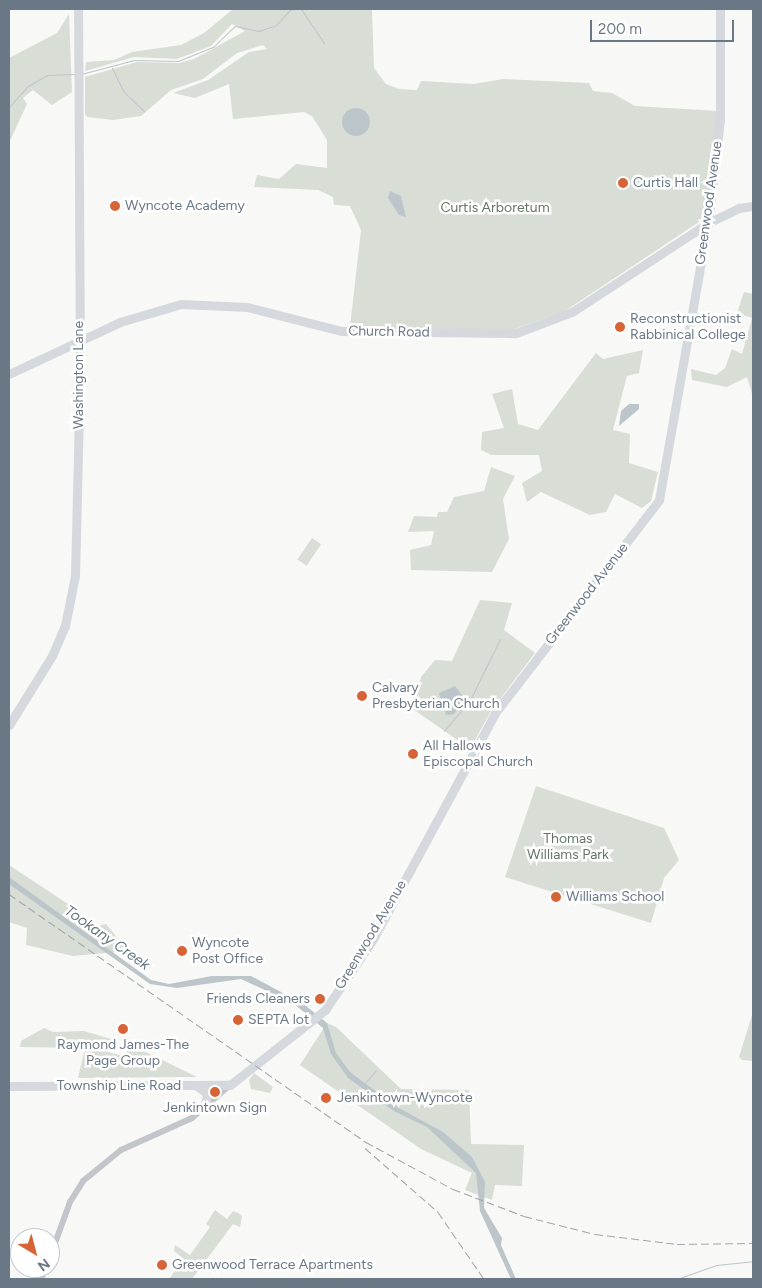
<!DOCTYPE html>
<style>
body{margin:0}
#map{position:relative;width:762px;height:1288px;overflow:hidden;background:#f8f8f6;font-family:Figtree,sans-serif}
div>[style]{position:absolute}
.green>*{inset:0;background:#d8ddd5;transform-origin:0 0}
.water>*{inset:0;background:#bcc5ca}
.round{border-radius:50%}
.stream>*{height:1px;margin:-0.5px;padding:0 0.5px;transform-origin:0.5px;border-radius:0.5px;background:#bcc5ca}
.minor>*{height:6px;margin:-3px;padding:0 3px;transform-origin:3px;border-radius:3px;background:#c2c5c9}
.major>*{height:9px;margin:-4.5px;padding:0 4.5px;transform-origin:4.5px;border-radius:4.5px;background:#d5d9dd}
.rail>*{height:1px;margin-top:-0.5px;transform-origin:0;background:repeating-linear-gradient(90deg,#a2a7ad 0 8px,transparent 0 12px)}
.dots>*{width:14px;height:14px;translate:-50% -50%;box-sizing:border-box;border:2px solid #fff;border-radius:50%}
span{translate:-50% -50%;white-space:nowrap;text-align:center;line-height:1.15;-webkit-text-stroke:5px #fff;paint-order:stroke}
.poi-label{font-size:14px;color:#6a7785}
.left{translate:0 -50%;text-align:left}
.right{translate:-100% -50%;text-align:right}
.street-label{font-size:14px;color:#6a7785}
.park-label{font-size:14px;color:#667764}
.water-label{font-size:15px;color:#657780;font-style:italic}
.frame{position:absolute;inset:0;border:10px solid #6a7785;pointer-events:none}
.north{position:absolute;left:10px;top:1228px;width:50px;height:50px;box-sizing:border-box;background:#fff;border:1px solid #c3c9ce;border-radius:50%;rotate:143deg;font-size:14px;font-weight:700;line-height:20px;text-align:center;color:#6a7785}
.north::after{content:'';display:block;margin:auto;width:18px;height:22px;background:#d76437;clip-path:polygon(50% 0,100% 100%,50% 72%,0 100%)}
.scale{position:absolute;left:590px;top:20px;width:144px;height:22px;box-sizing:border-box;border:2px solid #6a7785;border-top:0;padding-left:6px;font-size:15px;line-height:18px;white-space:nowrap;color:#6a7785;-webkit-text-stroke:4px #fff;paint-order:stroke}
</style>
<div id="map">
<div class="green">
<i style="clip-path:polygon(233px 9px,372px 9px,374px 68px,386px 84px,399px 89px,417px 90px,421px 81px,474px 84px,503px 79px,589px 83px,593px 91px,612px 93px,635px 106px,718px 111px,705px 218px,565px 311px,512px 330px,350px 327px,361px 230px,350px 206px,334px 205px,333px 197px,318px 190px,254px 187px,257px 175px,279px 179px,296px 164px,327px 168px,327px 140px,312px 116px,304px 112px,233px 119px,229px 84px,195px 98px,173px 93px,208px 80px,249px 52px,267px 49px,263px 45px,237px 53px,203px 79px,171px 90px,141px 116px,113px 120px,87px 117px,85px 114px,85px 77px,137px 62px,179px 63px,194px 59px,245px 31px,232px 24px,211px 46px,177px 59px,134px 57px,85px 71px,86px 62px,114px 60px,132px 52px,181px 45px,204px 33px)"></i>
<i style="clip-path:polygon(69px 14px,72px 92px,52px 105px,33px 90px,23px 98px,27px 104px,9px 143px,9px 58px,57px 33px)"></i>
<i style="clip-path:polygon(744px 292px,753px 294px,753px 397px,747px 377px,727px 387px,692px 380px,691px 369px,716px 375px,725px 368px,732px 349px,742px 354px,752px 318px,737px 313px)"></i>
<i style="clip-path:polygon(643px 350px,639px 373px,627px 376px,613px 430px,630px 434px,629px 463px,658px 472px,651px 501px,642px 508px,615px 494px,606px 512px,590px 515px,541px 492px,527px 502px,522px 483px,542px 471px,539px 455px,491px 455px,481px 450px,482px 432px,504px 428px,492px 394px,512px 389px,518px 424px,538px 430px,596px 353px,603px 359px)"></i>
<i style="clip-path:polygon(491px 467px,515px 476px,503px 499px,509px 539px,492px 572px,411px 570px,410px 550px,431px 545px,434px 531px,408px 532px,414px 516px,437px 517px,438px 512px,447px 512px,454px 497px,484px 491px)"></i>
<i style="left:312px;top:538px;width:11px;height:26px;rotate:34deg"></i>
<i style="clip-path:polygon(480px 600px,512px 603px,504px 630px,535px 653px,491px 711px,470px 749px,413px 709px,421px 677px,435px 660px,452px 661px)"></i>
<i style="clip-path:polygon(536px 786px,664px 828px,679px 860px,664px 878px,651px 923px,505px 877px)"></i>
<i style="clip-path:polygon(9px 865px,68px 904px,94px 927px,106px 924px,128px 951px,73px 956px,26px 945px,27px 928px,9px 922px)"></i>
<i style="clip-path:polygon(753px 1012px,753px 1061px,742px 1060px,739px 1057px)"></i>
<i style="clip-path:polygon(327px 1023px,336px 1027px,401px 1089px,469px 1090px,471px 1144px,524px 1145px,522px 1186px,495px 1185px,492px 1200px,465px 1190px,472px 1173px,421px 1149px,300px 1065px)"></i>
<i style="clip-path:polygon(44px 1028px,53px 1032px,84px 1031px,111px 1039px,108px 1052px,126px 1057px,129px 1044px,197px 1077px,78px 1078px,85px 1048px,20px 1047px,21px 1041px)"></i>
<i style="clip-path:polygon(254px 1073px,273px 1087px,270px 1093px,251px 1089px,249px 1080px)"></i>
<i style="clip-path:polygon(215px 1210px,227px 1219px,233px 1211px,238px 1213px,242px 1216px,240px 1227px,233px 1224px,192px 1279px,169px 1279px,184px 1259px,174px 1251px,175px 1245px,190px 1255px,210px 1227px,206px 1224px)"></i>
</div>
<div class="water">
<i class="round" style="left:342px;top:108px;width:28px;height:28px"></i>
<i style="clip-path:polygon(390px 191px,401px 196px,406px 217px,399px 215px,388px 198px)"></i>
<i style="clip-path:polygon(629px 404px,639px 404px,639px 409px,619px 426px,621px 411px)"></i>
<i style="clip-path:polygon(455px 686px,465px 699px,454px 714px,446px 715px,439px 693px)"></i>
<i style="clip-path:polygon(9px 877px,151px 980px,169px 984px,212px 976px,251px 976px,305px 1005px,327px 1023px,336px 1053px,350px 1072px,397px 1107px,443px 1132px,472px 1157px,485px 1182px,484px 1208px,502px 1238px,501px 1245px,516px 1279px,511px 1279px,480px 1211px,476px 1173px,427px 1127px,394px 1111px,348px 1078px,331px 1054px,323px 1028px,293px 1003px,241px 979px,177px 988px,150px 984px,9px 884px)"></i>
</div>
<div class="stream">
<i style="left:301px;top:9px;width:41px;rotate:55.9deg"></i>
<i style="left:112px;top:68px;width:25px;rotate:64deg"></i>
<i style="left:123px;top:91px;width:29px;rotate:44deg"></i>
<i style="left:81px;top:74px;width:55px;rotate:-14.8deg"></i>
<i style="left:134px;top:60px;width:44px;rotate:1.3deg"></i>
<i style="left:178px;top:61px;width:38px;rotate:-22deg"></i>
<i style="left:213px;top:47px;width:30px;rotate:-44deg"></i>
<i style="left:235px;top:26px;width:25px;rotate:12deg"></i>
<i style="left:259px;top:31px;width:18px;rotate:-19deg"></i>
<i style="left:276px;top:25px;width:22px;rotate:-47deg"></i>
<i style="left:9px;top:107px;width:28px;rotate:-48deg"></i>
<i style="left:28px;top:86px;width:22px;rotate:-30deg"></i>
<i style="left:47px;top:75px;width:28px;rotate:-2deg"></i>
<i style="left:444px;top:731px;width:40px;rotate:-50deg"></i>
<i style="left:470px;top:700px;width:68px;rotate:-63.8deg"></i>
<i style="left:364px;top:1084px;width:18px;rotate:-49deg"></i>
<i style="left:677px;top:1279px;width:41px;rotate:-19.7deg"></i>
<i style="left:716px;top:1265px;width:37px;rotate:-6deg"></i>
</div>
<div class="minor">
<i style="left:50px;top:1257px;width:59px;rotate:-70deg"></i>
<i style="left:70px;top:1202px;width:25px;rotate:-58deg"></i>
<i style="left:83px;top:1181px;width:49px;rotate:-39.2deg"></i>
<i style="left:121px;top:1150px;width:78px;rotate:-24.3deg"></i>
<i style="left:192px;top:1118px;width:50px;rotate:-41deg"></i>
<i style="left:41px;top:1279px;width:12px;rotate:-66deg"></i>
</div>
<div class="major">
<i style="left:9px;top:374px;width:123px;rotate:-25.1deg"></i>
<i style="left:120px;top:322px;width:64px;rotate:-16.4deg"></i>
<i style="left:181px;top:304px;width:66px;rotate:2.6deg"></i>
<i style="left:247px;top:307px;width:98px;rotate:14.2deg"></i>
<i style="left:342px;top:331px;width:174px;rotate:0.7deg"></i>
<i style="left:516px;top:333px;width:60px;rotate:-20.6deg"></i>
<i style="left:572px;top:312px;width:163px;rotate:-33.2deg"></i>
<i style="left:708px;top:223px;width:34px;rotate:-26deg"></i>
<i style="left:739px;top:208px;width:14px;rotate:-8deg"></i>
<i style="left:9px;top:725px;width:81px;rotate:-58.1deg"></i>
<i style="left:52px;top:656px;width:33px;rotate:-67deg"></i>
<i style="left:65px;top:626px;width:51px;rotate:-78.7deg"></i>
<i style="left:75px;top:576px;width:201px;rotate:-88.6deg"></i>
<i style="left:80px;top:375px;width:366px;rotate:-90.3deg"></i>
<i style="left:9px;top:1086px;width:221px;rotate:-0.3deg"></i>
<i style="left:230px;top:1085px;width:121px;rotate:-38.3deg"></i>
<i style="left:325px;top:1010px;width:86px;rotate:-55.9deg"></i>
<i style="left:373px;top:939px;width:257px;rotate:-61.6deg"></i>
<i style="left:495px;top:713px;width:269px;rotate:-52.4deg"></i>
<i style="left:659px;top:500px;width:281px;rotate:-80deg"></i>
<i style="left:708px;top:223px;width:104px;rotate:-83.4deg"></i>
<i style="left:720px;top:120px;width:111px;rotate:-90deg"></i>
<i style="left:197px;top:1086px;width:14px;rotate:36deg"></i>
<i style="left:208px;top:1094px;width:15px;rotate:110deg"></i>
</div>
<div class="rail">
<i style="left:9px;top:894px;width:435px;rotate:34.8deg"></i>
<i style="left:366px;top:1142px;width:99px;rotate:28.4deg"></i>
<i style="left:453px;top:1189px;width:76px;rotate:20.8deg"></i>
<i style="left:524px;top:1216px;width:73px;rotate:14.2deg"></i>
<i style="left:595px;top:1234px;width:83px;rotate:7deg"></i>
<i style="left:677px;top:1244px;width:76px;rotate:-0.8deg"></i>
<i style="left:365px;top:1148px;width:97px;rotate:41.2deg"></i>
<i style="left:438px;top:1212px;width:81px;rotate:55.5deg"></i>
</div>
<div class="dots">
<i style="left:623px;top:183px;background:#d76437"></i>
<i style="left:115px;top:206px;background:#d76437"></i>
<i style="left:620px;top:327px;background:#d76437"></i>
<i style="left:362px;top:696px;background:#d76437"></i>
<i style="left:413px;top:754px;background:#d76437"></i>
<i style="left:556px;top:897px;background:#d76437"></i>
<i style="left:182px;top:951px;background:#d76437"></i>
<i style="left:320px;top:999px;background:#d76437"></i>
<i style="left:238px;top:1020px;background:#d76437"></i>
<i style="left:123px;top:1029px;background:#d76437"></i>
<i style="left:215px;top:1092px;background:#d76437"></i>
<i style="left:326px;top:1098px;background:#d76437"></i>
<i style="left:162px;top:1265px;background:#d76437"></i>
</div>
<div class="poi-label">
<span class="left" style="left:633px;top:183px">Curtis Hall</span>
<span class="left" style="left:125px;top:206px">Wyncote Academy</span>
<span class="left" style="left:630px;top:327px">Reconstructionist<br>Rabbinical College</span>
<span class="left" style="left:372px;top:696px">Calvary<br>Presbyterian Church</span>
<span class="left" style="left:423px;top:754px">All Hallows<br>Episcopal Church</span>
<span class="left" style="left:566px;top:897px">Williams School</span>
<span class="left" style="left:192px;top:951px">Wyncote<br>Post Office</span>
<span class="right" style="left:310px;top:999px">Friends Cleaners</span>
<span class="left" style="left:248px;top:1020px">SEPTA lot</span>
<span style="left:123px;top:1053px">Raymond James-The<br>Page Group</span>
<span class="left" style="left:337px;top:1098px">Jenkintown-Wyncote</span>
<span style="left:215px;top:1108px">Jenkintown Sign</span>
<span class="left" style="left:172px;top:1265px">Greenwood Terrace Apartments</span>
</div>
<div class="street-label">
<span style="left:709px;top:203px;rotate:-82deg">Greenwood Avenue</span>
<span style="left:389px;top:332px;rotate:1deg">Church Road</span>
<span style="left:79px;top:375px;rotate:-90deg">Washington Lane</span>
<span style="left:587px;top:594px;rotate:-52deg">Greenwood Avenue</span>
<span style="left:371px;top:935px;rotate:-59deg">Greenwood Avenue</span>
<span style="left:119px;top:1086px">Township Line Road</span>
</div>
<div class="park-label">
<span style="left:495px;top:208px">Curtis Arboretum</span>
<span style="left:568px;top:847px">Thomas<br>Williams Park</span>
</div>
<div class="water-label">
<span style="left:107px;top:938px;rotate:35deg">Tookany Creek</span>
</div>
<div class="frame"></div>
<div class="north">N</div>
<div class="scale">200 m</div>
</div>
